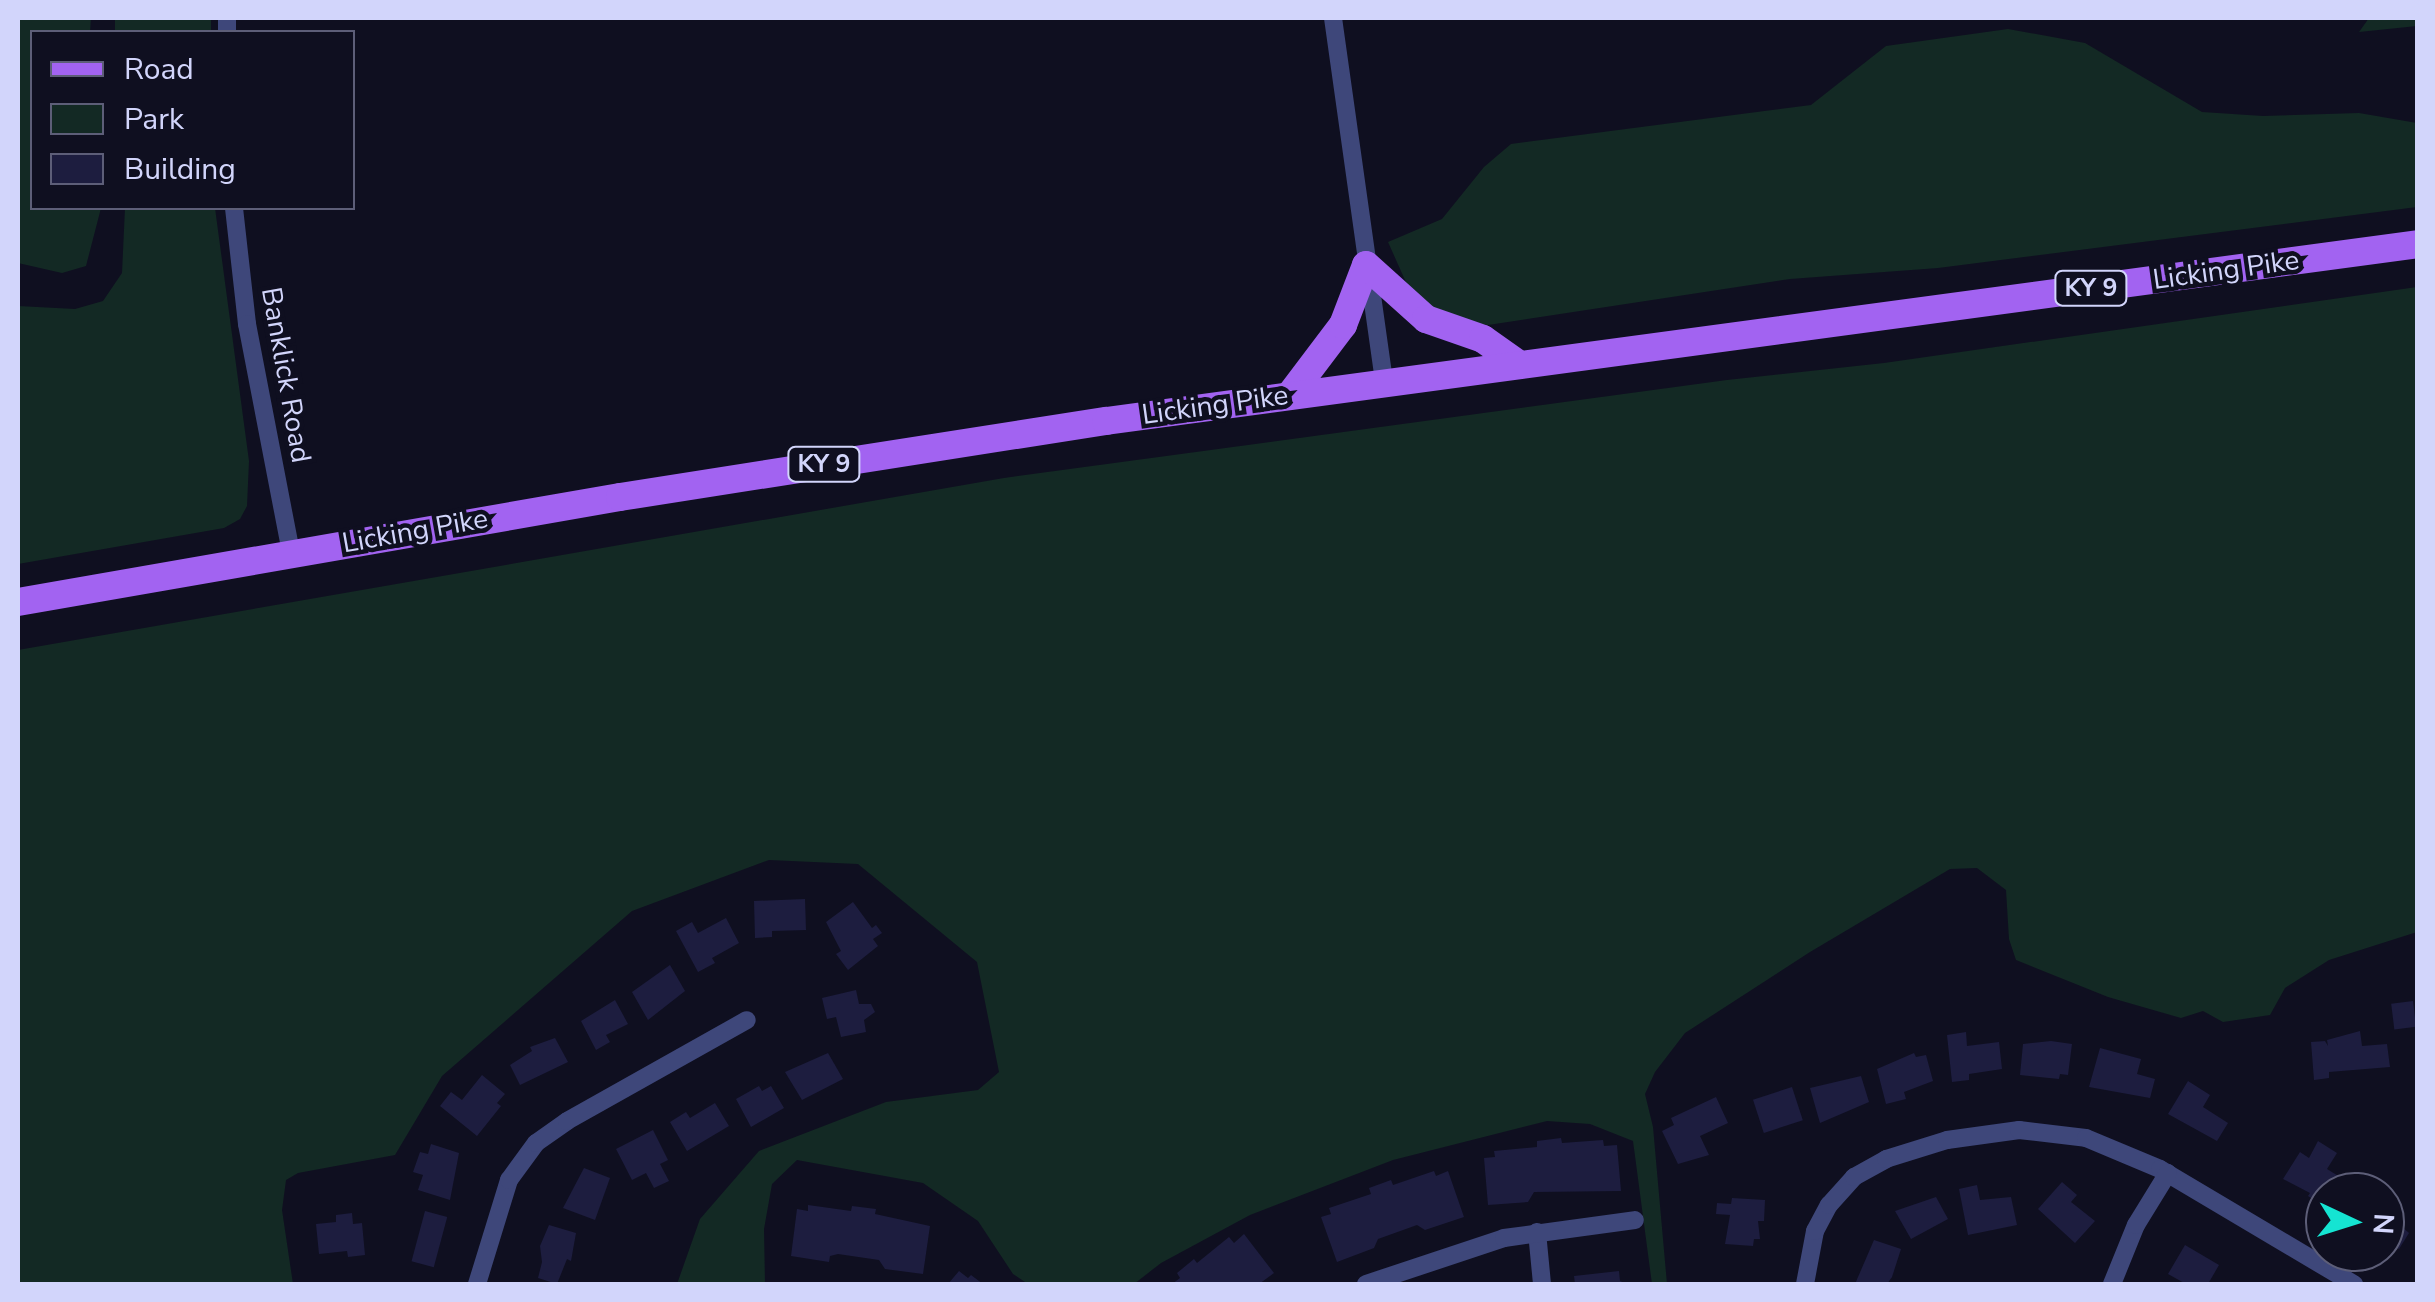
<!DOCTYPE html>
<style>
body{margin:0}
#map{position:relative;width:2435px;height:1302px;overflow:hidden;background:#0f0f20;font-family:"Nunito Sans",sans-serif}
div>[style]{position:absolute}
.green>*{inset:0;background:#132924;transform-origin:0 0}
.building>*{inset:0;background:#1d1d3f;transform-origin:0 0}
.street>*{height:18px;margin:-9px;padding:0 9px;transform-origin:9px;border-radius:9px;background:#3e477a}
.primary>*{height:28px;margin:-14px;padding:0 14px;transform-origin:14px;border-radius:14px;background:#a263f1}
span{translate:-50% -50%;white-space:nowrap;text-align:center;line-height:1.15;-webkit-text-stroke:9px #0f0f20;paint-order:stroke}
.shield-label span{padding:2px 8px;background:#0f0f20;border:2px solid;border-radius:8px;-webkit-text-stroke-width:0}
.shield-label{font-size:25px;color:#d2d5fb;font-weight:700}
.street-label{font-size:28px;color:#d2d5fb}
.frame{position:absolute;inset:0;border:20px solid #d2d5fb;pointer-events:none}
.legend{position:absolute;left:30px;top:30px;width:325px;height:180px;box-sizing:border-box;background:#0f0f20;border:2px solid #5d5e78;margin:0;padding:12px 18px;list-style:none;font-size:30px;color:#d2d5fb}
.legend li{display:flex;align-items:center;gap:20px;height:50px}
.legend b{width:50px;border:2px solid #5d5e78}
.north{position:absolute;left:2305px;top:1172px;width:100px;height:100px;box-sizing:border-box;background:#0f0f20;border:2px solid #5d5e78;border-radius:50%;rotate:94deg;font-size:28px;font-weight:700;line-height:40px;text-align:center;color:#d2d5fb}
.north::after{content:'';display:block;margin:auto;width:35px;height:45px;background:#15e4d2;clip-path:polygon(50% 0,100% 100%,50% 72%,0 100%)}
</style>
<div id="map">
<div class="green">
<i style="clip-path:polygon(18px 18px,91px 18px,90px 32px,32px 32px,32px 208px,101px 208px,86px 266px,62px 273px,18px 263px)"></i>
<i style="left:115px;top:18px;width:96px;height:14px"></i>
<i style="clip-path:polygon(2369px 18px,2417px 18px,2417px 26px,2359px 32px)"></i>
<i style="clip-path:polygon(2008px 29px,2085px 43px,2202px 112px,2263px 116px,2359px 113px,2417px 123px,2417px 207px,1938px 268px,1790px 279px,1488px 325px,1440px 318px,1409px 289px,1388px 242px,1442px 219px,1484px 167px,1511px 144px,1811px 105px,1886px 46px)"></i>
<i style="clip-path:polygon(125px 208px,215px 208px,249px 461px,247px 506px,240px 519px,224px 528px,18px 564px,18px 306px,75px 309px,103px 301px,122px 273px)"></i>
<i style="clip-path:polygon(2417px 287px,2417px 932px,2329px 960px,2285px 988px,2270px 1015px,2223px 1022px,2203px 1011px,2181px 1018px,2108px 997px,2016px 960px,2009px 939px,2006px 890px,1977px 868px,1950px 869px,1810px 952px,1685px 1033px,1655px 1072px,1645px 1094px,1653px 1127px,1667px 1284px,1652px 1284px,1633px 1141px,1590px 1124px,1547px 1121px,1393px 1160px,1250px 1215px,1161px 1263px,1134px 1284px,1028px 1284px,1013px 1274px,978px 1221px,923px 1183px,797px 1160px,772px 1184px,764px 1229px,765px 1284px,677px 1284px,700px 1219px,759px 1151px,886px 1102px,978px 1090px,999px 1072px,977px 962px,858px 864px,769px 860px,632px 911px,442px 1076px,395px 1155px,298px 1173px,286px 1180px,282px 1210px,293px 1284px,18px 1284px,18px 650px,1004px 478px,1727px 380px,1884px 363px)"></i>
</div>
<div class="building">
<i style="clip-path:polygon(805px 899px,806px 930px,772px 931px,772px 937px,755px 938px,754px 901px)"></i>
<i style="clip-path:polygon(853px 902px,872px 928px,876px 925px,882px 933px,873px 939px,878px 946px,848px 970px,836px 954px,841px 951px,826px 922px)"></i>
<i style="clip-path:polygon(726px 918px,739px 943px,712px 958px,715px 963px,698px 972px,676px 931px,692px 922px,698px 933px)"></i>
<i style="clip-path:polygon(670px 965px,685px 991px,648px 1020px,632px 992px)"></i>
<i style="clip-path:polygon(856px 990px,859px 1004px,871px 1004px,875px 1012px,864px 1020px,866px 1032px,841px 1037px,836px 1017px,827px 1019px,822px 998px)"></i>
<i style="clip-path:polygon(615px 1000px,628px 1024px,606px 1035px,610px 1042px,596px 1050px,581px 1021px)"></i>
<i style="left:2413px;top:1001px;width:26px;height:22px;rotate:83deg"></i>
<i style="clip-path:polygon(2360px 1031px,2362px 1046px,2387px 1044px,2390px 1067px,2329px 1072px,2329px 1078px,2314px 1080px,2311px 1042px,2325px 1041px,2328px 1046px,2327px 1040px)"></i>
<i style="clip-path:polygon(1966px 1032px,1967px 1046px,1999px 1042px,2002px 1069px,1969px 1074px,1969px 1080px,1952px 1082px,1947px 1035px)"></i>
<i style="clip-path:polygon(555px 1038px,568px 1062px,520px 1085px,510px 1065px,532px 1051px,530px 1047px)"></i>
<i style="clip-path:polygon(2051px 1041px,2072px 1044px,2068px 1075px,2060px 1074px,2059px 1079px,2020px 1075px,2023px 1044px)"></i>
<i style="clip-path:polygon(2100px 1048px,2141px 1059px,2137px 1074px,2155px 1079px,2150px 1098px,2089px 1087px)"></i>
<i style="clip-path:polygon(828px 1053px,843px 1079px,802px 1100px,785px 1072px)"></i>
<i style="clip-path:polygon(1914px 1053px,1916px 1057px,1926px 1055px,1933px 1081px,1904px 1092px,1906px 1099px,1886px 1104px,1877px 1069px)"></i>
<i style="clip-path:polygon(482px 1075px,505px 1094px,497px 1103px,501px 1106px,477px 1136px,440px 1106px,451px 1092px,462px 1100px)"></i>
<i style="clip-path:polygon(1861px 1076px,1869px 1102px,1820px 1123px,1810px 1088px)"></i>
<i style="clip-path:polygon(2188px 1081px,2210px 1095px,2203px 1107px,2228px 1123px,2217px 1141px,2168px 1114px)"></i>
<i style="clip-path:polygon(759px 1086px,762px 1091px,771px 1086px,784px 1108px,751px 1127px,736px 1099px)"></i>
<i style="left:1792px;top:1087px;width:35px;height:41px;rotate:72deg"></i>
<i style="clip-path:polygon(1716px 1097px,1728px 1123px,1700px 1136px,1709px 1155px,1678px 1164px,1662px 1131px,1674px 1125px,1671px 1118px)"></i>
<i style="clip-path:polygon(715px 1103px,729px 1126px,687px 1151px,670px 1122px,686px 1112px,690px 1118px)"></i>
<i style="clip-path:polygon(653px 1130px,668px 1160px,660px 1164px,669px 1181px,654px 1188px,646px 1173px,632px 1180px,616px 1149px)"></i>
<i style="clip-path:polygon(1561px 1138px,1562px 1143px,1603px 1140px,1604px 1146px,1617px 1145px,1621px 1191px,1534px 1192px,1528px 1202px,1488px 1205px,1484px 1158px,1495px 1157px,1494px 1151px,1537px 1147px,1537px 1141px)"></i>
<i style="clip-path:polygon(2318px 1141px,2337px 1153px,2327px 1169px,2340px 1177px,2331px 1192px,2325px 1192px,2323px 1206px,2308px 1196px,2310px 1193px,2283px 1179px,2300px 1152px,2309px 1158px)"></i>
<i style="clip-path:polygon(431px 1144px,459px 1153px,450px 1200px,418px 1190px,423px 1175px,413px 1172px,420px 1152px,428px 1154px)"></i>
<i style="clip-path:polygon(584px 1168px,610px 1178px,595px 1220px,563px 1208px)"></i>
<i style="clip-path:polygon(1434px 1171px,1436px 1176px,1448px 1171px,1464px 1217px,1425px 1230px,1417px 1225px,1378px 1239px,1374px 1248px,1337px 1262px,1321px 1217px,1331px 1214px,1329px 1208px,1371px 1194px,1369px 1188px,1391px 1180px,1393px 1185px)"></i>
<i style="clip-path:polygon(2062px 1182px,2077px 1195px,2071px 1202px,2095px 1221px,2075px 1243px,2038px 1209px)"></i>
<i style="clip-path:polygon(1977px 1185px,1980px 1200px,2011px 1197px,2017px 1225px,1968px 1235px,1959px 1189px)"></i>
<i style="clip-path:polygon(1936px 1197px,1948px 1219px,1911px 1239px,1895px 1211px)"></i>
<i style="clip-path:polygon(1732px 1198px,1765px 1200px,1764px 1221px,1758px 1221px,1760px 1239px,1754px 1239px,1753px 1246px,1725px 1244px,1730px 1215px,1716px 1214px,1717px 1203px,1731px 1204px)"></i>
<i style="clip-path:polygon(808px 1205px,851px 1211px,852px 1206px,876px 1209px,875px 1214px,930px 1226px,923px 1274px,885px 1269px,879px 1260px,838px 1254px,830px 1256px,829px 1262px,791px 1256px,797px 1209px,808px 1211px)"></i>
<i style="left:425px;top:1211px;width:23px;height:52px;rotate:15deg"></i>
<i style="clip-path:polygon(2385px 1212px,2409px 1233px,2399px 1249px,2385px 1241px)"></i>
<i style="clip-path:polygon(352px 1213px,353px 1224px,362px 1223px,365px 1255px,348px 1257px,347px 1251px,319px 1254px,316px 1224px,336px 1222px,336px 1215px)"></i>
<i style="clip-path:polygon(549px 1225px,576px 1233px,571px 1261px,567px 1259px,557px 1284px,538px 1278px,542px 1262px,540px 1246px)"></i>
<i style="clip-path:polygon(1244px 1234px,1274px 1273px,1259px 1284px,1172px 1284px,1180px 1278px,1177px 1273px,1194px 1259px,1197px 1263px,1229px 1237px,1234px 1243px)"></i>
<i style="clip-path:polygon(1874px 1240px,1901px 1249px,1892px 1277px,1887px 1284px,1855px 1284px)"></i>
<i style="clip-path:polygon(2185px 1245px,2219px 1265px,2208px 1284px,2186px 1284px,2168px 1274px)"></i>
<i style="clip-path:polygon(959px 1271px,968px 1278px,971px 1275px,983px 1284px,948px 1284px)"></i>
<i style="clip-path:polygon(1619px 1271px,1620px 1281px,1627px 1284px,1575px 1284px,1574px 1276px)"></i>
</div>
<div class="street">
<i style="left:227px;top:18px;width:14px;rotate:90deg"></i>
<i style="left:1333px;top:18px;width:366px;rotate:82deg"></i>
<i style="left:234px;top:208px;width:117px;rotate:83.6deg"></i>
<i style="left:247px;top:324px;width:232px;rotate:79.1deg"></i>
<i style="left:1537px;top:1232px;width:52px;rotate:84.5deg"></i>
<i style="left:477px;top:1284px;width:109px;rotate:-72.9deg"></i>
<i style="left:509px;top:1180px;width:46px;rotate:-53.9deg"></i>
<i style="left:536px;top:1143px;width:38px;rotate:-35deg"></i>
<i style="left:567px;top:1121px;width:206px;rotate:-29.3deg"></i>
<i style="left:1366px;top:1284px;width:145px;rotate:-18.4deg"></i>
<i style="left:1504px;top:1238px;width:132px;rotate:-7.8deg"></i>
<i style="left:1805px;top:1284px;width:54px;rotate:-79.3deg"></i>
<i style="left:1815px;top:1231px;width:30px;rotate:-62deg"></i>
<i style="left:1829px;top:1205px;width:38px;rotate:-48deg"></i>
<i style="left:1854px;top:1177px;width:37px;rotate:-29deg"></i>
<i style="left:1886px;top:1159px;width:64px;rotate:-17.3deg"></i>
<i style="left:1947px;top:1140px;width:73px;rotate:-7.9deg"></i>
<i style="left:2019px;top:1130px;width:67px;rotate:6.8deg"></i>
<i style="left:2086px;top:1138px;width:80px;rotate:22.7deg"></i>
<i style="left:2160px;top:1169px;width:226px;rotate:30.7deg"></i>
<i style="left:2112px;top:1284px;width:64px;rotate:-67.9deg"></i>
<i style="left:2136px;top:1225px;width:61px;rotate:-58.4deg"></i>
</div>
<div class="primary">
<i style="left:1290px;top:395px;width:88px;rotate:-52.9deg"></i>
<i style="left:1343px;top:325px;width:64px;rotate:-69deg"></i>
<i style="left:1366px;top:265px;width:81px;rotate:42deg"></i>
<i style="left:1426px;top:319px;width:60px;rotate:19.3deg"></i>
<i style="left:1483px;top:339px;width:42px;rotate:35.2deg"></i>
<i style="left:18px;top:602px;width:611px;rotate:-9.89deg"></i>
<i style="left:620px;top:497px;width:492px;rotate:-8.9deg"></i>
<i style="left:1106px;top:421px;width:1324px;rotate:-7.68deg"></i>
</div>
<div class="shield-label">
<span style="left:2091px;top:288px">KY 9</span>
<span style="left:824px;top:464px">KY 9</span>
</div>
<div class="street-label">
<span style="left:2226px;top:270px;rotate:-8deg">Licking Pike</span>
<span style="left:286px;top:375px;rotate:80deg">Banklick Road</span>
<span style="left:1215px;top:405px;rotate:-8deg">Licking Pike</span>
<span style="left:415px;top:531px;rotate:-10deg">Licking Pike</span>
</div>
<div class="frame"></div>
<ul class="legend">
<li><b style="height:12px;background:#a263f1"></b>Road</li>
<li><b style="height:28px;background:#132924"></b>Park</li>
<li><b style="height:28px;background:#1d1d3f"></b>Building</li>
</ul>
<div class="north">N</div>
</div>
